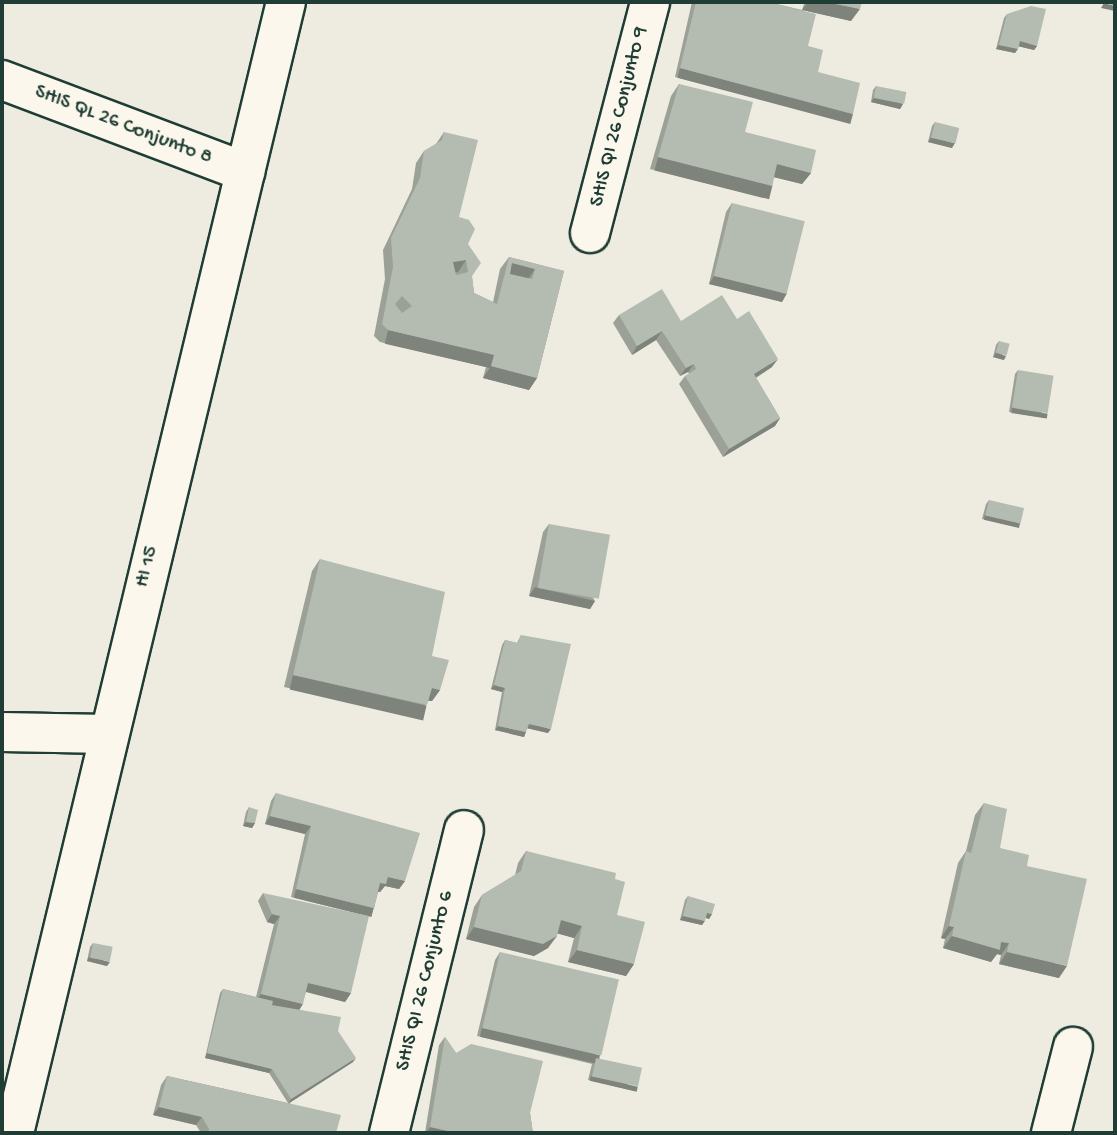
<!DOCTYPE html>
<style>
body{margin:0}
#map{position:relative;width:1117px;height:1135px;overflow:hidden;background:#eeece1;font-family:"Gochi Hand",sans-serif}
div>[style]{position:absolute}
.roads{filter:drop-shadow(2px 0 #1f3d34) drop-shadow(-2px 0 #1f3d34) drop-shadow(0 2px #1f3d34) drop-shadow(0 -2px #1f3d34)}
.minor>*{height:38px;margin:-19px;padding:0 19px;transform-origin:19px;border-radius:19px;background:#fbf7ec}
.wall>*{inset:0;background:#9ba197}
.shaded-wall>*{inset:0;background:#7e837b;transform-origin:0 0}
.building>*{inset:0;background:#b4bbb0;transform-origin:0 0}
span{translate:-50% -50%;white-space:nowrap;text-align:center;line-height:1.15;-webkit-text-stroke:6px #fbf7ec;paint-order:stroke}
.street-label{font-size:21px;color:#1f3d34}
.frame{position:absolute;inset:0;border:4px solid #1f3d34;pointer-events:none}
</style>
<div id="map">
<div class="roads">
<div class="minor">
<i style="left:2px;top:80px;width:260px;rotate:20.7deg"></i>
<i style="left:590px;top:233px;width:239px;rotate:-75.4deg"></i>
<i style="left:2px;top:732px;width:106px;rotate:1.1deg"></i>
<i style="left:14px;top:1133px;width:1163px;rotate:-76.48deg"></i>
<i style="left:389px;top:1133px;width:312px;rotate:-76.1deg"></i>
<i style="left:1051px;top:1133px;width:89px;rotate:-75.7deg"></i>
</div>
</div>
<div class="wall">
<i style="clip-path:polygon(692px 2px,768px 2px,802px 10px,804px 4px,784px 2px,862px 2px,851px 21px,803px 10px,808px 46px,818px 72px,853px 114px,847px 122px,675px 77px)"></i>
<i style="clip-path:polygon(1007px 14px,1037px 46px,1034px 50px,1019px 46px,1015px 53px,996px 49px,1004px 18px)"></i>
<i style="clip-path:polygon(679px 84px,745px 132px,811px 173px,802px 184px,774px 177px,772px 186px,763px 198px,650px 169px,671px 96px)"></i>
<i style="clip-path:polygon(876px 86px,903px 104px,900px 109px,871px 102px,873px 90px)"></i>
<i style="clip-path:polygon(935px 122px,952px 148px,928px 142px,932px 126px)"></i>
<i style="clip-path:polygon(444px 132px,459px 217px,468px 244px,474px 293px,493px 302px,500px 269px,509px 257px,564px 271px,537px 378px,529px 390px,483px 378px,486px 367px,380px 342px,374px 336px,385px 279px,383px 250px,412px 189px,416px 163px,424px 151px,436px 144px)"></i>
<i style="clip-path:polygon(732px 203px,787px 293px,782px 302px,709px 284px,726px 212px)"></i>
<i style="clip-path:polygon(619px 315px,681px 321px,737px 319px,772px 367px,756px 378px,780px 418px,775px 426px,723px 457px,679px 384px,685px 376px,689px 374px,688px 372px,680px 376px,656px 340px,632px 355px,613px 323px)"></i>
<i style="clip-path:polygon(999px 341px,1004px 360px,993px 357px,996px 345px)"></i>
<i style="clip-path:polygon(1018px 370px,1045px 418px,1009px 412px,1015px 374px)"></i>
<i style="clip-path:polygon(989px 500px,1020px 523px,1017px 527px,982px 519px,986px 504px)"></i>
<i style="clip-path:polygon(549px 524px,595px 601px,590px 609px,529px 596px,543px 532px)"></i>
<i style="clip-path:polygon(320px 559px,432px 656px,440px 690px,432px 701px,428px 701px,419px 717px,284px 687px,312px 571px)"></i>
<i style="clip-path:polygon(521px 635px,548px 733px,527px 728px,524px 737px,495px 730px,502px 692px,491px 689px,502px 645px,505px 640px,517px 643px)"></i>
<i style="clip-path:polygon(276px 793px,405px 881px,399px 889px,385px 886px,380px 892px,378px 892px,374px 908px,368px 916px,291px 897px,305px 834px,265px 824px,271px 801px)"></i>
<i style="clip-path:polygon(984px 803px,1000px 848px,1027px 866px,1059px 978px,999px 964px,1001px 955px,997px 954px,991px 962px,943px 948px,945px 939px,941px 938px,958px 863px,966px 851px,975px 815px)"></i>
<i style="clip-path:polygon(249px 807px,255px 823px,252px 828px,243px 826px,246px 812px)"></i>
<i style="clip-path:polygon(526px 851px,615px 879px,617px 915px,634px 964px,626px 976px,568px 962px,574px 938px,557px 933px,548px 948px,534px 956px,466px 939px,474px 907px,482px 895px,515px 875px,518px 863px)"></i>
<i style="clip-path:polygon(263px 893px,351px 993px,345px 1002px,306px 992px,299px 1010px,338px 1031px,353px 1062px,289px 1103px,336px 1133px,201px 1133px,196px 1125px,153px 1115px,161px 1085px,167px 1076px,288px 1103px,269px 1073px,205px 1058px,220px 993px,223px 989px,256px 997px,274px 924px,267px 922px,258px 901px)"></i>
<i style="clip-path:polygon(688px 896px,712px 914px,709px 919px,705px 918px,702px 925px,680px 920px,685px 900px)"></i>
<i style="clip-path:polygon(93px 943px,107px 966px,87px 961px,90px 947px)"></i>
<i style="clip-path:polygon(500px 952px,599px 1058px,635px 1091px,588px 1080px,592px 1064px,477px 1036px,495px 960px)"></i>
<i style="clip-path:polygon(445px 1037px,456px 1053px,530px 1113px,533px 1133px,425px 1133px,439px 1045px)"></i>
</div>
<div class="shaded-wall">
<i style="clip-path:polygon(784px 2px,806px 2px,804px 4px)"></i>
<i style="clip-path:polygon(808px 2px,826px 2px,860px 9px,851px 21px,802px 10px)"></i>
<i style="clip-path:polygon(1104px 3px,1115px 6px,1115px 11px,1101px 8px)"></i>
<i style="clip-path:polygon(1020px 41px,1037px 46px,1034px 50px,1017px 46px)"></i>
<i style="clip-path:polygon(999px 45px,1018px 49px,1015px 53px,996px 49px)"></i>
<i style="left:680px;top:68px;width:179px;height:10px;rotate:15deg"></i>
<i style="clip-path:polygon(874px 98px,903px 104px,900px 109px,871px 102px)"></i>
<i style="clip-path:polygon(931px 138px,955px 143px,952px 148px,928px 142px)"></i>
<i style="left:658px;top:157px;width:118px;height:14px;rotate:14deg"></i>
<i style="clip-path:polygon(777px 164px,811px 173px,802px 184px,769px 176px)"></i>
<i style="clip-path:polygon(466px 260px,458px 272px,445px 274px,453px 262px)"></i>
<i style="clip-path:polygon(512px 263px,535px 269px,527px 281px,504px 275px)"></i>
<i style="clip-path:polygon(714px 276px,787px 293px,782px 302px,709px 284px)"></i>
<i style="left:388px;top:330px;width:109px;height:14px;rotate:13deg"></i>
<i style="clip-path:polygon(662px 331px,656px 340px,632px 355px,637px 346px)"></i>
<i style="clip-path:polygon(996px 353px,1006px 356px,1004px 360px,993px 357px)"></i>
<i style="clip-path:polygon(778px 359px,772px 367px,748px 382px,754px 374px)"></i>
<i style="clip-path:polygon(694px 364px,688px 372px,680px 376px,686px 368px)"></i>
<i style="clip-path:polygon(491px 366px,537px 378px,529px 390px,483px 378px)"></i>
<i style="left:1012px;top:408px;width:36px;height:5px;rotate:9deg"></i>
<i style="clip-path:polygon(780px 418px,775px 426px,723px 457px,729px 449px)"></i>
<i style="left:985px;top:515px;width:36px;height:5px;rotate:13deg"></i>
<i style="clip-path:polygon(535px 587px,595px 601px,590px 609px,529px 596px)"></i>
<i style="left:293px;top:675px;width:137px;height:15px;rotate:13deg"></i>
<i style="clip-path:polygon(494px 685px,505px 688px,502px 692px,491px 689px)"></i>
<i style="clip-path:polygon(432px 688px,440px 690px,432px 701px,424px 700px)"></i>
<i style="clip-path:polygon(529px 724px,551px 729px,548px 733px,526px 728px)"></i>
<i style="clip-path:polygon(498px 726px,526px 732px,524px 737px,495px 730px)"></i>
<i style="clip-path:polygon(270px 816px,311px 826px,305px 834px,265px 824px)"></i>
<i style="clip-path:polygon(246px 822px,255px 823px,252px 828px,243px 826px)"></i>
<i style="clip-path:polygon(388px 877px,405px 881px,399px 889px,385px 886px,380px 892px,374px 891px,380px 883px)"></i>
<i style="left:296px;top:889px;width:80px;height:9px;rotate:14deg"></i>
<i style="clip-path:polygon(707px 913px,712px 914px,709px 919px,704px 917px)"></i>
<i style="clip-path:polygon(272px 914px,280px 916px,274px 924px,267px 922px)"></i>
<i style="clip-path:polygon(683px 916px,705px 921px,702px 925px,680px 920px)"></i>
<i style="clip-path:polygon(561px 920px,582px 926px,574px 938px,552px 932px)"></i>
<i style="clip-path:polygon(949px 926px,954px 927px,945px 939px,941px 938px)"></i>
<i style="clip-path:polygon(474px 927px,557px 936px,548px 948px,534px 956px,466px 939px)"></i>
<i style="clip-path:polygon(952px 936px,1001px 942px,1009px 943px,1001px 955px,997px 954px,991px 962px,943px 948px)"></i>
<i style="clip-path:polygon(577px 950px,634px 964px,626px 976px,568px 962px)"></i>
<i style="clip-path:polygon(1007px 952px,1067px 966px,1059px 978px,999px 964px)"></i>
<i style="clip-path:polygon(89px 957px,110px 962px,107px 966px,87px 961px)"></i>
<i style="clip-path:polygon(308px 983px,351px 993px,345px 1002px,303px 991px)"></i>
<i style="clip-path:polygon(261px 994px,303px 1004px,298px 1012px,255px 1002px)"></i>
<i style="left:482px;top:1028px;width:121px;height:9px;rotate:13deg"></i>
<i style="clip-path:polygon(207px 1053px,272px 1069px,269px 1073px,205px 1058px)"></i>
<i style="clip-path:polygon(356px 1058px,353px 1062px,288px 1104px,291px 1099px)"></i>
<i style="left:591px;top:1076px;width:48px;height:5px;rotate:13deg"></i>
<i style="clip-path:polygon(159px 1107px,202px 1117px,196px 1125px,153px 1115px)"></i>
<i style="clip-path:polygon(430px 1127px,457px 1133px,426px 1133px)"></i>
</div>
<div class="building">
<i style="clip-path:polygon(696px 2px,768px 2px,816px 14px,808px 46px,823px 50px,818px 72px,860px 83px,853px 114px,680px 68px)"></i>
<i style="clip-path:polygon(826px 2px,862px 2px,860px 9px)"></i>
<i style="clip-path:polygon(1104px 2px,1115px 2px,1115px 6px,1104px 3px)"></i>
<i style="clip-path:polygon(1031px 6px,1046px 9px,1037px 46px,1020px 41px,1018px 49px,999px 45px,1007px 14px)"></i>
<i style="clip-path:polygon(679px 84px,753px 102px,745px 132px,816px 150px,811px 173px,777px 164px,772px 186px,658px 157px)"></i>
<i style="left:876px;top:86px;width:31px;height:12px;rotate:11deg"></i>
<i style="left:935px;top:122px;width:25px;height:16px;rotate:14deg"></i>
<i style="clip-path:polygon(evenodd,444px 132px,478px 140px,459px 217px,469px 220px,475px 229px,468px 244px,481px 263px,472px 276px,474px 293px,497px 304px,509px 257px,564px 271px,537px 378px,491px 366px,494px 355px,388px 330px,382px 324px,393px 267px,391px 238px,420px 178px,424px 151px,442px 140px,444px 132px,466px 260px,468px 272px,456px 275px,453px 262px,466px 260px,444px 132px,512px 263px,535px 269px,532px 279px,510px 274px,512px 263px,444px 132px,402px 296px,412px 306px,402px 313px,395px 304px,402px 296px)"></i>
<i style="left:732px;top:203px;width:75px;height:75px;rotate:14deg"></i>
<i style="clip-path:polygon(662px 289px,681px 321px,722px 295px,737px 319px,749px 311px,778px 359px,754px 374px,780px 418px,729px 449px,685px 376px,696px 369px,694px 364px,686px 368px,662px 331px,637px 346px,619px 315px)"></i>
<i style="left:999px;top:341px;width:11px;height:12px;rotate:15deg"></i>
<i style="left:1018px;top:370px;width:36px;height:38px;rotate:9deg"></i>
<i style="left:989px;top:500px;width:36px;height:16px;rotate:13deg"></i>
<i style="left:549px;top:524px;width:62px;height:65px;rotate:10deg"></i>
<i style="clip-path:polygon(320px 559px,445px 592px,432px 656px,449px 660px,440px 690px,432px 688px,427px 705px,293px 675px)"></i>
<i style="clip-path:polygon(521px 635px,571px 644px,551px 729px,529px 724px,526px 732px,498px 726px,505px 688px,494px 685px,505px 640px,518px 643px)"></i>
<i style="clip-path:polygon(276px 793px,420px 833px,405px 881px,388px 877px,386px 884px,380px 883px,374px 908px,296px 889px,311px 826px,270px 816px)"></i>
<i style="clip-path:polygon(984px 803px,1007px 809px,1000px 848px,1029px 855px,1027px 866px,1087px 879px,1067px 966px,1007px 952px,1009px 943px,1001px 942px,1000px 950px,952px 936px,954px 927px,949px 926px,966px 851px,971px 853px)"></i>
<i style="clip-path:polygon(249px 807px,258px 810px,255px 823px,246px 822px)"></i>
<i style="clip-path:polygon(526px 851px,616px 873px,615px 879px,625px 882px,617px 915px,645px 922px,634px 964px,577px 950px,582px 926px,561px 920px,557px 936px,543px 944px,474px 927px,482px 895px,521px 871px)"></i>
<i style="clip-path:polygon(263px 893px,369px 916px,351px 993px,308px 983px,303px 1004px,261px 994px,280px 916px,272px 914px)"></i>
<i style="clip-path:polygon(688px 896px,715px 904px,712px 914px,707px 913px,705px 921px,683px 916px)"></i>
<i style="left:93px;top:943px;width:20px;height:15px;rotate:11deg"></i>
<i style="left:500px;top:952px;width:122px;height:78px;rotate:13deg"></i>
<i style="clip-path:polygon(223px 989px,273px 1001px,272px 1005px,341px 1017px,338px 1031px,356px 1058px,291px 1099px,272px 1069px,207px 1053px)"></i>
<i style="clip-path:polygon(445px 1037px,456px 1053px,471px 1044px,543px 1061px,530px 1113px,533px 1133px,457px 1133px,430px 1127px)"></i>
<i style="left:596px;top:1058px;width:47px;height:19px;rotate:12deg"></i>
<i style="clip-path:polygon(167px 1076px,341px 1115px,336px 1133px,208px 1133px,209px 1129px,202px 1117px,159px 1107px)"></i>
</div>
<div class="street-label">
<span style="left:620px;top:117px;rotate:-76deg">SHIS QI 26 Conjunto 9</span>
<span style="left:123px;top:126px;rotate:21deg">SHIS QL 26 Conjunto 8</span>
<span style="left:148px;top:567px;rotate:-76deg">HI 15</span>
<span style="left:426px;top:981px;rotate:-76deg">SHIS QI 26 Conjunto 6</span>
</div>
<div class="frame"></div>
</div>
